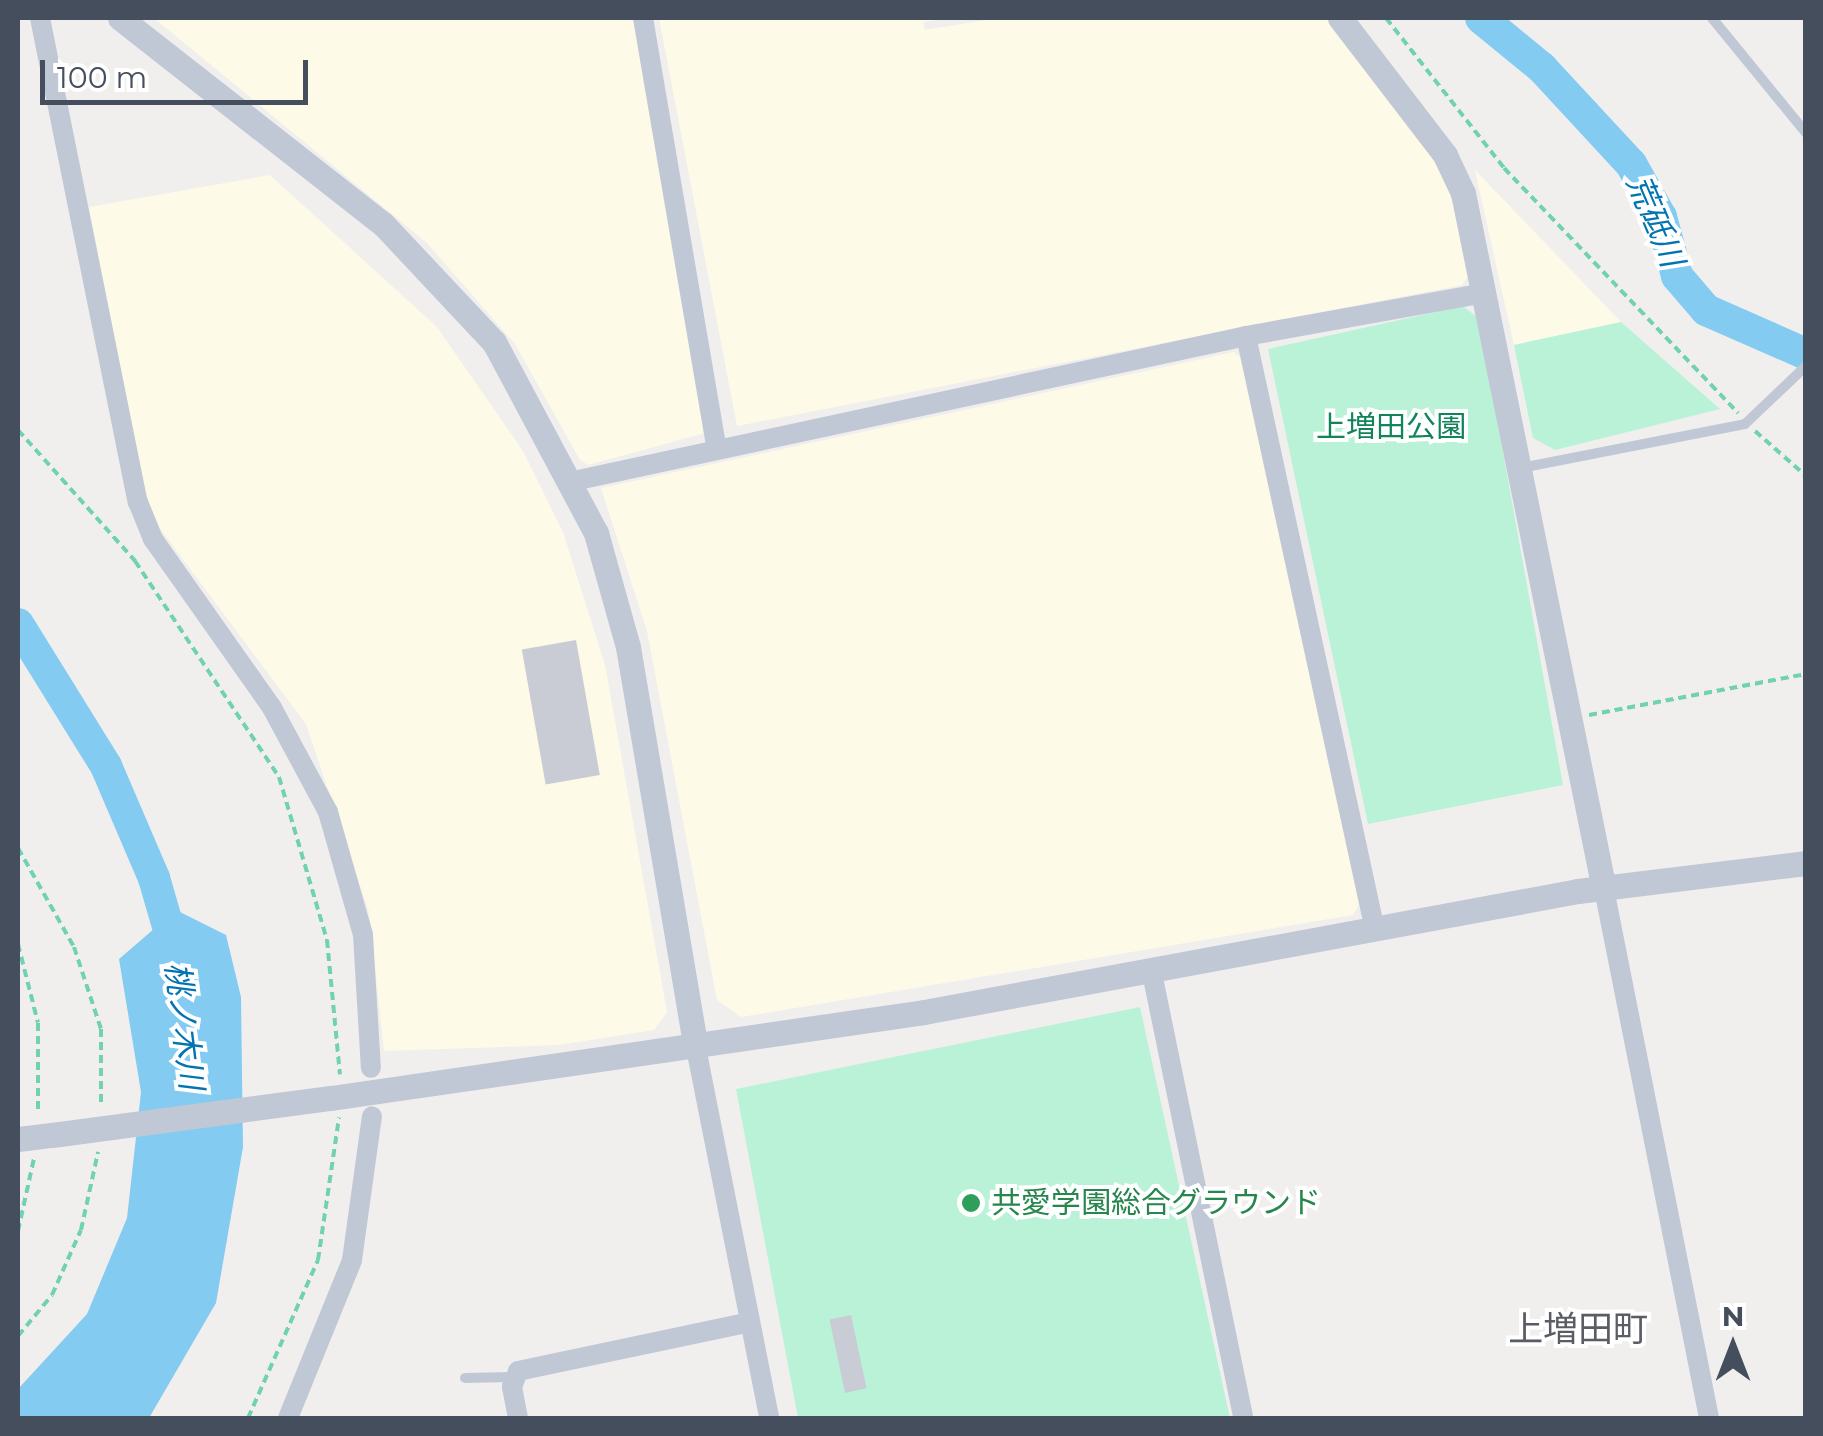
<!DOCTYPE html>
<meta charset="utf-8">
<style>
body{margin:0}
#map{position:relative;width:1823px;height:1436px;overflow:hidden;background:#f1efee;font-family:Montserrat,"Noto Sans JP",sans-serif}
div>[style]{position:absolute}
.commercial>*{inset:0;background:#fdfae7}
.green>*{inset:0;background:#baf2d8}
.water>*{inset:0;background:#84cbf1}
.river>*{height:32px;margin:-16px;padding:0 16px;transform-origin:16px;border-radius:16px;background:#84cbf1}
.building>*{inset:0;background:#caccd5;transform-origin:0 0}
.path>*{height:4px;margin-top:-2px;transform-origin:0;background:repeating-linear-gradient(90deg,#70d2b0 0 8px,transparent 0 13px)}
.service>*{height:10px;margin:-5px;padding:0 5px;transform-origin:5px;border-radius:5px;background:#c1c8d5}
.minor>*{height:20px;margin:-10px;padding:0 10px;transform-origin:10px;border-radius:10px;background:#c1c8d5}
.tertiary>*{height:25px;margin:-12.5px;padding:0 12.5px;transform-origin:12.5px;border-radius:12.5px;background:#c1c8d5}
.tertiary-bridge>*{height:25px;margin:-12.5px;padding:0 12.5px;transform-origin:12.5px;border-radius:12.5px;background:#c1c8d5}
.dots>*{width:28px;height:28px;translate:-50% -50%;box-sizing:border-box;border:5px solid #fff;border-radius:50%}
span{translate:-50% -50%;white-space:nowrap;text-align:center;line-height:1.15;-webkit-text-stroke:8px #fff;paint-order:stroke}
.park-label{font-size:30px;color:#11845b}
.leisure-label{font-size:30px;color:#27864d}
.left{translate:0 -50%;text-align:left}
.water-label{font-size:32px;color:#0374b2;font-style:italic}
.quarter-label{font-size:35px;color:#5b5d64}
.frame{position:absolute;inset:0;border:20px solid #454e5d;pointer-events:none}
.north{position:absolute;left:1683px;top:1296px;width:100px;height:100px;-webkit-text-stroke:8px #fff;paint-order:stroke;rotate:0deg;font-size:28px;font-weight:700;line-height:40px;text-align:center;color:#454e5d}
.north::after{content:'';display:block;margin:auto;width:35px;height:45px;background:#454e5d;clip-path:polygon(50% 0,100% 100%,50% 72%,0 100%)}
.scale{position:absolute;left:40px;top:60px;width:268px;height:45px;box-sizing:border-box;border:5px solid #454e5d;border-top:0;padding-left:12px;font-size:30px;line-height:35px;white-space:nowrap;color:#454e5d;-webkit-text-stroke:8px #fff;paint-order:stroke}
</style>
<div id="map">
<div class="commercial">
<i style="clip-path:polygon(154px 18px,633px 18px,705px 433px,588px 465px,580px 460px,515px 344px,427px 243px)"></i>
<i style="clip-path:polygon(659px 18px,949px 18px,923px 22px,925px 30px,998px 18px,1326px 18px,1445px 173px,1470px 274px,1462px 285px,737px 426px)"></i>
<i style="clip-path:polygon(1475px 170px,1621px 322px,1514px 345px)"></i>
<i style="clip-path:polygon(270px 175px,437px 327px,523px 451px,563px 532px,605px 665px,667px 1012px,654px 1030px,559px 1045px,384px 1051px,369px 912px,306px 724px,149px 514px,89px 207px)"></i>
<i style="clip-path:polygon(1234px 352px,1243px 360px,1312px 675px,1359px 905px,1353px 915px,741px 1017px,717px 1000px,647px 631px,601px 488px)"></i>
</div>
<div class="green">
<i style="clip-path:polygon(1463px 306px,1479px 319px,1563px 785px,1368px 824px,1268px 349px)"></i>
<i style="clip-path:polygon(1621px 322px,1720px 409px,1555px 450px,1533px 438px,1514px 345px)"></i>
<i style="clip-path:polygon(1140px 1007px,1230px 1418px,798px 1418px,736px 1089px)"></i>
</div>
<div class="water">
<i style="clip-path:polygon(176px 910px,226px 935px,241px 997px,243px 1147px,216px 1303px,149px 1418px,18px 1418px,18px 1389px,87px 1314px,127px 1218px,141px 1092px,119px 959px)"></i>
</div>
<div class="river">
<i style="left:1481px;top:18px;width:79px;rotate:39.3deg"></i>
<i style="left:1542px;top:68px;width:131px;rotate:47.2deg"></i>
<i style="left:1631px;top:164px;width:61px;rotate:60.5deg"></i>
<i style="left:1661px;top:217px;width:61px;rotate:74.8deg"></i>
<i style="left:1677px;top:276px;width:45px;rotate:49.5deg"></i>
<i style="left:1706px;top:310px;width:109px;rotate:23.7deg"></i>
<i style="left:18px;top:624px;width:167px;rotate:58.2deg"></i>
<i style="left:106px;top:766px;width:122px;rotate:66.8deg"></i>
<i style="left:154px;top:878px;width:86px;rotate:73.9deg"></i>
</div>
<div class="building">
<i style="left:576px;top:640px;width:137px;height:55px;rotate:80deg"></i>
<i style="left:851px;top:1315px;width:75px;height:22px;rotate:78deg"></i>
</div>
<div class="path">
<i style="left:1386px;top:18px;width:191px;rotate:51.8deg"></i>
<i style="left:1504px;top:168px;width:339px;rotate:46.3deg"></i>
<i style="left:18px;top:430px;width:176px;rotate:48.2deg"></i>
<i style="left:135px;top:561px;width:260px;rotate:56.3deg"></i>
<i style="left:279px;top:777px;width:170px;rotate:73.6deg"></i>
<i style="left:327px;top:940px;width:135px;rotate:84.5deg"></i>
<i style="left:1755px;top:431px;width:68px;rotate:41.4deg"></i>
<i style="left:1589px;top:715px;width:221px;rotate:-10.7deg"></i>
<i style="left:18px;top:848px;width:114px;rotate:60.5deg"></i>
<i style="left:74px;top:947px;width:86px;rotate:71.8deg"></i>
<i style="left:101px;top:1029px;width:78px;rotate:90deg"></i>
<i style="left:18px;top:944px;width:81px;rotate:75.8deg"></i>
<i style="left:38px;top:1023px;width:91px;rotate:90deg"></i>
<i style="left:18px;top:1231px;width:75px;rotate:-77.6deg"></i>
<i style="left:18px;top:1336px;width:53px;rotate:-50.3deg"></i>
<i style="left:52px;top:1295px;width:71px;rotate:-66deg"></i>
<i style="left:81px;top:1230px;width:80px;rotate:-77.7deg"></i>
<i style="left:248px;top:1418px;width:173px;rotate:-66.1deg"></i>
<i style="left:318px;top:1260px;width:144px;rotate:-81.6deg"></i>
</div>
<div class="service">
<i style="left:1712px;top:18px;width:149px;rotate:50.7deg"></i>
<i style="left:1521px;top:468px;width:228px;rotate:-11.1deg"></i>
<i style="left:1745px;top:424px;width:84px;rotate:-43.6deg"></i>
<i style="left:465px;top:1378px;width:48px;rotate:-1.2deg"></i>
</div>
<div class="minor">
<i style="left:40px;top:18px;width:494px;rotate:78.6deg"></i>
<i style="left:138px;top:502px;width:40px;rotate:68deg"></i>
<i style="left:153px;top:539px;width:204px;rotate:54.8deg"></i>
<i style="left:271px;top:706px;width:120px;rotate:61.7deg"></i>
<i style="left:328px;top:812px;width:128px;rotate:74.1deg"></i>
<i style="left:363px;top:935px;width:133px;rotate:86.6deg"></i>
<i style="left:643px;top:18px;width:435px;rotate:80.3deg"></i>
<i style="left:1246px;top:336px;width:608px;rotate:77.75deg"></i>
<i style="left:569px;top:482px;width:693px;rotate:-12.17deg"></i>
<i style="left:1246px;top:336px;width:242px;rotate:-10.2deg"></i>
<i style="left:1604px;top:889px;width:539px;rotate:78.77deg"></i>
<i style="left:1152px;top:973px;width:454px;rotate:78.4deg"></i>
<i style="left:696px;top:1048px;width:377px;rotate:78.8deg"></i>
<i style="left:288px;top:1418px;width:170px;rotate:-67.9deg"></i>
<i style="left:352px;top:1260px;width:145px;rotate:-82.1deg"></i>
<i style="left:518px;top:1418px;width:32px;rotate:-101deg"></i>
<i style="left:512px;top:1387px;width:17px;rotate:-69deg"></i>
<i style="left:518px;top:1371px;width:237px;rotate:-11.9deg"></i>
</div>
<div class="tertiary">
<i style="left:120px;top:18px;width:334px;rotate:38.1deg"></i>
<i style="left:383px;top:224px;width:162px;rotate:46.8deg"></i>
<i style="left:494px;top:342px;width:217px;rotate:61.9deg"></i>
<i style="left:596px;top:533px;width:118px;rotate:74.3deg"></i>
<i style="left:628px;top:647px;width:407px;rotate:80.4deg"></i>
<i style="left:1340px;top:18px;width:173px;rotate:52.5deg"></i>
<i style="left:1445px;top:155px;width:42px;rotate:64.7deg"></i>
<i style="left:1463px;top:193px;width:710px;rotate:78.55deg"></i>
<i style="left:331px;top:1098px;width:599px;rotate:-8.25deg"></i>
<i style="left:924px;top:1012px;width:665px;rotate:-10.48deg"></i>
<i style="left:1578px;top:891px;width:230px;rotate:-7deg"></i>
<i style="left:18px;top:1139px;width:34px;rotate:-7deg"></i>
</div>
<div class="tertiary-bridge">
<i style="left:52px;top:1135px;width:281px;rotate:-7.6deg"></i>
</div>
<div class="dots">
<i style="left:971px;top:1203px;background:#2e9e5b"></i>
</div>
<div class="park-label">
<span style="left:1391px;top:427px">上増田公園</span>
</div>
<div class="leisure-label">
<span class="left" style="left:991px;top:1203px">共愛学園総合グラウンド</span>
</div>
<div class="water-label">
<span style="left:1655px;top:221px;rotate:67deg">荒砥川</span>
<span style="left:184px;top:1026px;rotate:83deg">桃ノ木川</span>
</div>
<div class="quarter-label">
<span style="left:1578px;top:1329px">上増田町</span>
</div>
<div class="frame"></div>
<div class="north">N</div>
<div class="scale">100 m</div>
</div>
